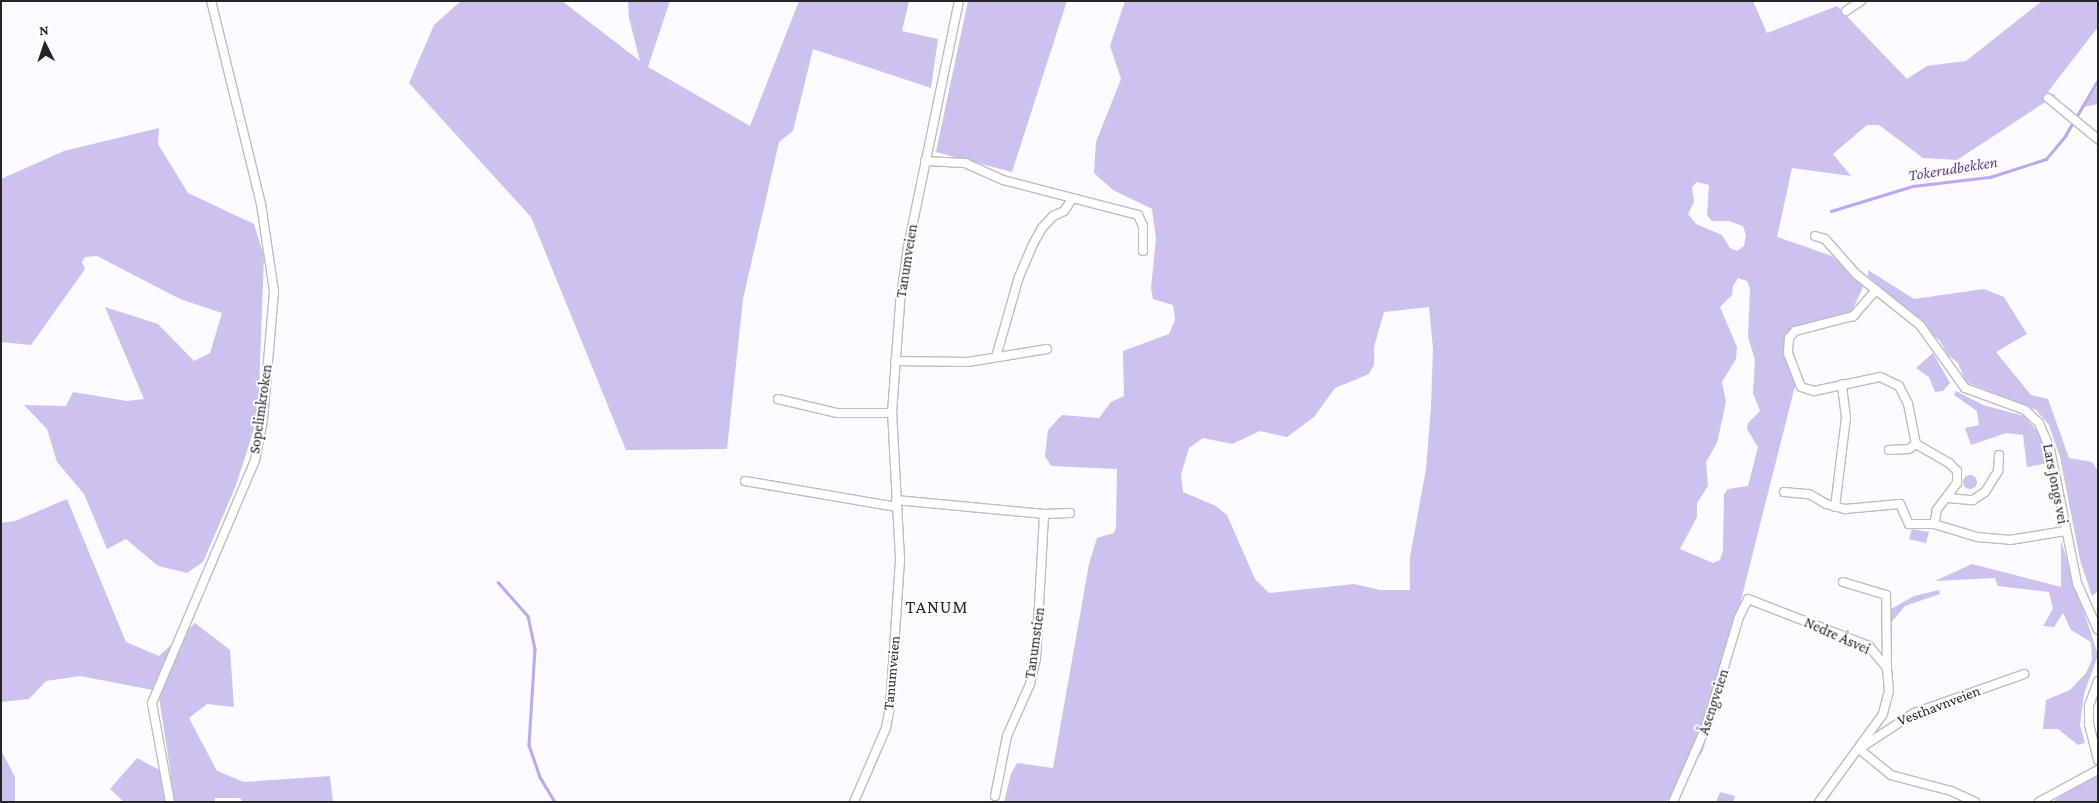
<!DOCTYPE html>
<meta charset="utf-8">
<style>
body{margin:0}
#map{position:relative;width:2099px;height:803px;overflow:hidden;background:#fbfaff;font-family:"Crimson Pro",serif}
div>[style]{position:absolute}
.green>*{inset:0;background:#ccc1ef}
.round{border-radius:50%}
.stream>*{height:2.5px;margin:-1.25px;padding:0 1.25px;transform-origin:1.25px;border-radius:1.25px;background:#bba8f0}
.roads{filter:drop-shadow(1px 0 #bdbcc1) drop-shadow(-1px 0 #bdbcc1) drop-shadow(0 1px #bdbcc1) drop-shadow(0 -1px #bdbcc1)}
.street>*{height:8px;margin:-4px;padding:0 4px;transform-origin:4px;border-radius:4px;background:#fff}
span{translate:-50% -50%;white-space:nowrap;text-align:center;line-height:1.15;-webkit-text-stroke:4px #fff;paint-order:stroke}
.street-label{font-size:15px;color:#252527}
.water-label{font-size:16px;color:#5d4195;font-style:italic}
.quarter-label{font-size:18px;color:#252527;letter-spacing:1px}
.frame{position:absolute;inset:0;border:2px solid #252527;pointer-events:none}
.north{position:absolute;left:20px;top:20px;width:50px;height:50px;-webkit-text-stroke:4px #fff;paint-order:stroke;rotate:356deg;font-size:14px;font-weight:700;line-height:20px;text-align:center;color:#252527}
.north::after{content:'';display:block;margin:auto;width:18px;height:22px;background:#252527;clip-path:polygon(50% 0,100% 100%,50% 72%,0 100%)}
</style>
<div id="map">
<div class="green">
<i style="clip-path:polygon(461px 1px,562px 1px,640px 61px,629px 18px,628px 1px,670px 1px,648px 67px,750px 126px,799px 1px,909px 1px,902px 31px,938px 39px,931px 88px,813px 49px,793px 131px,779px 142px,743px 299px,727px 449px,626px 450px,531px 217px,409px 83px,434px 25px)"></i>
<i style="clip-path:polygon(968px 1px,1067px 1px,1012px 172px,936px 152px)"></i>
<i style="clip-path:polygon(evenodd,1125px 1px,1753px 1px,1767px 33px,1837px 6px,1907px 79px,1927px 66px,1966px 61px,2042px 1px,2098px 1px,2098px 27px,2047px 93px,2056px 95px,1957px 160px,1923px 158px,1879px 125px,1867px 125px,1833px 154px,1851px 176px,1792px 168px,1777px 237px,1832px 256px,1864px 285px,1849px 317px,1792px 332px,1795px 386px,1703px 751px,1666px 802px,1004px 802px,1011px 774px,1017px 763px,1053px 768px,1089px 564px,1097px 538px,1114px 533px,1116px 527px,1117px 469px,1051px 466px,1045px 456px,1048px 430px,1062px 415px,1099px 418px,1111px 402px,1124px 396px,1123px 351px,1169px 334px,1175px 320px,1173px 305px,1153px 299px,1151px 288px,1156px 239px,1152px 209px,1113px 190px,1094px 173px,1096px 142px,1121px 79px,1110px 46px,1125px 1px,1697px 182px,1709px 185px,1707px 215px,1712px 221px,1729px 221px,1743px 226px,1746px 235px,1744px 246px,1737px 251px,1730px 248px,1722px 235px,1696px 224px,1688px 214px,1694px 202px,1692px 187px,1697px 182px,1125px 1px,1738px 278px,1747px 281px,1750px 288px,1748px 337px,1755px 360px,1753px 393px,1760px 411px,1748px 423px,1747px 429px,1758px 447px,1748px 486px,1728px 489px,1724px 494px,1723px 551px,1720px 560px,1713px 563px,1680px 549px,1697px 517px,1697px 503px,1708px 486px,1706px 462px,1717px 443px,1726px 402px,1722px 382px,1736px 359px,1737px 347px,1720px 307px,1732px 295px,1733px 286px,1738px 278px,1125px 1px,1429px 307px,1433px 349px,1431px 407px,1426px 469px,1410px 557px,1410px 590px,1380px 590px,1354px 584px,1269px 593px,1255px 579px,1227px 515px,1216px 506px,1183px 492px,1181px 475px,1189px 448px,1203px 438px,1232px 444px,1260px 431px,1287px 437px,1314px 417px,1335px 388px,1369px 374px,1374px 365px,1374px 347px,1384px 312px,1429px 307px)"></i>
<i style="clip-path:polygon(2098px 85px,2098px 104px,2084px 107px)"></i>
<i style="clip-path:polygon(159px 128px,158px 144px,188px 193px,254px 224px,264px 256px,258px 417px,235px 488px,203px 562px,187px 573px,158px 566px,126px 539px,107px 549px,84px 494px,57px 462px,47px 429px,24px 405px,66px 406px,73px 392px,127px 401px,144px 399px,105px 307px,158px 324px,194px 361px,210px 353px,222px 313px,180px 299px,97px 256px,85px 257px,82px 262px,85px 269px,31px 345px,1px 342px,1px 179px,64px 151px)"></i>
<i style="clip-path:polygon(1868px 270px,1914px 299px,1984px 289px,2004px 297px,2027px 334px,1996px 352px,2031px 395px,2048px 399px,2069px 458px,2092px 462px,2098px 471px,2098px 591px,2092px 596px,2080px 560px,2060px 457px,2049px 425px,2036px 410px,1966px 382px,1958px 363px,1948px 355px,1940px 341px,1868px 276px)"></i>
<i style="clip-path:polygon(1933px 353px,1950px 383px,1943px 391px,1935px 392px,1929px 377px,1916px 368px)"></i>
<i style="clip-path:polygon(1956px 391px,1983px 405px,2024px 416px,2044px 439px,2049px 463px,2027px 467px,2023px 435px,2006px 433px,1971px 445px,1965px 428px,1979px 425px,1977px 411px,1954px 395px)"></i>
<i class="round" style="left:1963px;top:475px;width:14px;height:14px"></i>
<i style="clip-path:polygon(67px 499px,126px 642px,159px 656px,195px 623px,230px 650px,234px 707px,207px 704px,189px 718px,217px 771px,244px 782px,330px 776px,333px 802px,243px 802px,240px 798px,215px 798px,215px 802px,124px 802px,110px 789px,137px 758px,171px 776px,158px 691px,80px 676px,46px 681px,29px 699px,1px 702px,1px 523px,15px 521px)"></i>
<i style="clip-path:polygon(1912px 529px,1929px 532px,1926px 543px,1909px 539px)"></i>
<i style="clip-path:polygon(2061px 541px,2098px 655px,2084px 694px,2080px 725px,2085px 743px,2078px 745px,2058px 729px,2043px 729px,2046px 700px,2070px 690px,2086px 673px,2092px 660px,2091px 642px,2071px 630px,2063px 613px,2054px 627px,2043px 626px,2053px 609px,2049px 592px,1998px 586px,1995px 578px,1935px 581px,1972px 564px,2061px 587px)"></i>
<i style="clip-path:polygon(1939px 590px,1940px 594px,1905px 606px,1890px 624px,1891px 609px,1914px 596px)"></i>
<i style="clip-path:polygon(1px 750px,15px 777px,15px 802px,1px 802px)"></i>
<i style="clip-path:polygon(2098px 775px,2098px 802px,2053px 802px,2069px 789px)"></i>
<i style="clip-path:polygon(1720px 792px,1735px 796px,1733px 802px,1716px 802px)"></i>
</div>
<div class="stream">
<i style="left:1831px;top:211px;width:86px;rotate:-17deg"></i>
<i style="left:1913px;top:186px;width:78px;rotate:-6.7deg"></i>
<i style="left:1990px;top:177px;width:59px;rotate:-17.8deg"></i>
<i style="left:2046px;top:159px;width:30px;rotate:-50deg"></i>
<i style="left:2065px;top:136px;width:65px;rotate:-59.5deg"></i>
<i style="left:498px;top:582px;width:45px;rotate:48.6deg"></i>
<i style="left:528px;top:616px;width:34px;rotate:78deg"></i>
<i style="left:535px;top:649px;width:96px;rotate:93.6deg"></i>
<i style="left:529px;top:745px;width:34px;rotate:71deg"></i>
<i style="left:540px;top:777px;width:29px;rotate:59deg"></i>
</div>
<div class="roads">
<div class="street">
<i style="left:1846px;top:11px;width:18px;rotate:-34deg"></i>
<i style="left:2048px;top:98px;width:65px;rotate:39.4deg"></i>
<i style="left:925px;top:161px;width:40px;rotate:2.9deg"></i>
<i style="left:965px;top:163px;width:42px;rotate:24.1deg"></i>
<i style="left:1003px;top:180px;width:139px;rotate:14.5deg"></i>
<i style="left:1138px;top:215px;width:12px;rotate:66deg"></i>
<i style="left:1143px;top:226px;width:25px;rotate:90deg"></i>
<i style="left:1815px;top:236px;width:10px;rotate:17deg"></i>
<i style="left:1825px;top:239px;width:47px;rotate:48.5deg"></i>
<i style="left:1856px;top:274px;width:82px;rotate:38.6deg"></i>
<i style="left:1920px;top:325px;width:77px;rotate:54.5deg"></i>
<i style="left:1965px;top:388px;width:64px;rotate:20.1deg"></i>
<i style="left:2025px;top:410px;width:19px;rotate:43deg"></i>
<i style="left:2039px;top:423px;width:28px;rotate:67deg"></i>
<i style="left:2050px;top:449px;width:137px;rotate:78.6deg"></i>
<i style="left:2077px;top:583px;width:51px;rotate:65.9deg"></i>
<i style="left:1876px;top:290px;width:35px;rotate:131deg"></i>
<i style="left:1853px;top:316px;width:60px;rotate:165.5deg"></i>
<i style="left:1795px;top:331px;width:9px;rotate:131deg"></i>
<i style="left:1789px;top:338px;width:15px;rotate:94deg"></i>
<i style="left:1788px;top:353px;width:36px;rotate:69deg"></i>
<i style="left:1801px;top:387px;width:14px;rotate:17deg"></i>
<i style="left:1814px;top:391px;width:67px;rotate:-12deg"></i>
<i style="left:1880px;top:377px;width:21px;rotate:25deg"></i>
<i style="left:1899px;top:386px;width:20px;rotate:63deg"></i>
<i style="left:1908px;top:404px;width:41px;rotate:78.7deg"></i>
<i style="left:1916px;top:444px;width:38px;rotate:30deg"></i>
<i style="left:1949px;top:463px;width:11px;rotate:45deg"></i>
<i style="left:1957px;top:471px;width:12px;rotate:90deg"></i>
<i style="left:1957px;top:483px;width:34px;rotate:127deg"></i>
<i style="left:1937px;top:510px;width:14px;rotate:102deg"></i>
<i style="left:1934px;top:524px;width:45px;rotate:16.8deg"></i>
<i style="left:1977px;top:537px;width:33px;rotate:5deg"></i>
<i style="left:2010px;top:540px;width:56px;rotate:-9.3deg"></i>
<i style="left:996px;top:357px;width:83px;rotate:-74deg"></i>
<i style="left:1019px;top:277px;width:34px;rotate:-67deg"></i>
<i style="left:1032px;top:246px;width:21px;rotate:-61deg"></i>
<i style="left:1042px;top:228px;width:16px;rotate:-47deg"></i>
<i style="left:1053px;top:216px;width:12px;rotate:-24deg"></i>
<i style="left:1064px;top:211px;width:14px;rotate:-56deg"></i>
<i style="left:895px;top:361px;width:73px;rotate:0.8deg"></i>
<i style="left:968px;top:362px;width:80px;rotate:-9.3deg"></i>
<i style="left:778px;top:399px;width:61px;rotate:13.3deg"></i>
<i style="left:837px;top:413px;width:55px"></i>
<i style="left:1889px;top:450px;width:20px;rotate:-3deg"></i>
<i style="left:1909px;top:449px;width:9px;rotate:-36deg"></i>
<i style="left:745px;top:481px;width:154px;rotate:9.7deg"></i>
<i style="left:1784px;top:492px;width:25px;rotate:5deg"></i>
<i style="left:1809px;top:494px;width:20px;rotate:30deg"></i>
<i style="left:1826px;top:504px;width:20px;rotate:15deg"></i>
<i style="left:1845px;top:509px;width:55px;rotate:-5.2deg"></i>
<i style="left:1900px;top:504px;width:22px;rotate:66deg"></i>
<i style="left:1909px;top:524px;width:25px"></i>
<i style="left:1948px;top:498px;width:25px;rotate:5deg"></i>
<i style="left:1973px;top:500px;width:14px;rotate:-34deg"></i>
<i style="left:1985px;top:492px;width:25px;rotate:-58deg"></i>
<i style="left:1998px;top:471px;width:16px;rotate:-86deg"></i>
<i style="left:896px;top:500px;width:149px;rotate:5.4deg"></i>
<i style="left:1044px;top:514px;width:26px;rotate:-2deg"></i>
<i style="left:1835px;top:507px;width:90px;rotate:-83deg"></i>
<i style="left:1846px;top:418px;width:34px;rotate:-97deg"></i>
<i style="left:1843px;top:582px;width:45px;rotate:16.8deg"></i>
<i style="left:1886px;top:595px;width:73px;rotate:89.2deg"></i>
<i style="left:2098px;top:681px;width:27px;rotate:110deg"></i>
<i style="left:2089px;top:706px;width:18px;rotate:90deg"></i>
<i style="left:2089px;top:724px;width:37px;rotate:76deg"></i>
<i style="left:995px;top:796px;width:61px;rotate:-78.7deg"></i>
<i style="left:1007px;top:736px;width:57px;rotate:-66.1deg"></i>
<i style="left:1030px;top:684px;width:26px;rotate:-77deg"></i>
<i style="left:1036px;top:659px;width:145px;rotate:-86.8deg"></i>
<i style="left:170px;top:802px;width:101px;rotate:-100.3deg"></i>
<i style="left:152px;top:703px;width:264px;rotate:-67deg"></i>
<i style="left:255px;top:460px;width:41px;rotate:-78.7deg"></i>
<i style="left:263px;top:420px;width:129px;rotate:-85.1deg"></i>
<i style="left:274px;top:291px;width:88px;rotate:-98.5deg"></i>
<i style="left:261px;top:204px;width:209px;rotate:-103.8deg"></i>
<i style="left:854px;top:802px;width:81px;rotate:-66.6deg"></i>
<i style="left:886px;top:728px;width:21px;rotate:-79deg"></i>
<i style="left:890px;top:707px;width:148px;rotate:-86.1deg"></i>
<i style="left:900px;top:559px;width:146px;rotate:-93.1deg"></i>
<i style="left:892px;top:413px;width:110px;rotate:-85.8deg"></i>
<i style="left:900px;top:303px;width:57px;rotate:-81.9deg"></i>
<i style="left:908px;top:247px;width:251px;rotate:-78.3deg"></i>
<i style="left:1673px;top:802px;width:82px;rotate:-66.3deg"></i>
<i style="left:1706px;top:727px;width:115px;rotate:-73.3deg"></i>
<i style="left:1739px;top:617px;width:20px;rotate:-63deg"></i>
<i style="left:1748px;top:599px;width:130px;rotate:21.2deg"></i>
<i style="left:1869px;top:646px;width:28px;rotate:51deg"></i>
<i style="left:1887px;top:668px;width:23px;rotate:85deg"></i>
<i style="left:1889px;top:691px;width:24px;rotate:105deg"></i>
<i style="left:1883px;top:714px;width:109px;rotate:126deg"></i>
<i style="left:1975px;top:802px;width:26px;rotate:-155deg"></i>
<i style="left:1951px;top:791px;width:62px;rotate:-165.1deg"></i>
<i style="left:1891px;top:775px;width:41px;rotate:-140.9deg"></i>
<i style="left:1859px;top:749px;width:66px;rotate:-33.2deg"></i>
<i style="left:1914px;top:713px;width:117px;rotate:-19.5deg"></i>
<i style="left:2039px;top:802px;width:67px;rotate:-28.5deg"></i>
</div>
</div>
<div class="street-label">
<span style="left:907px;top:261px;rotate:-81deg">Tanumveien</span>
<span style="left:261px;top:409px;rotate:-82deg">Sopelimkroken</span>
<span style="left:2055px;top:484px;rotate:79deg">Lars Jongs vei</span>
<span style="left:1837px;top:636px;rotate:24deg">Nedre Åsvei</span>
<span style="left:1035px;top:643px;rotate:-82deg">Tanumstien</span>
<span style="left:892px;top:673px;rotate:-85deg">Tanumveien</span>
<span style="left:1714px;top:702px;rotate:-72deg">Åsengveien</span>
<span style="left:1939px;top:706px;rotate:-21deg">Vesthavnveien</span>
</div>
<div class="water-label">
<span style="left:1953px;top:169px;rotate:-9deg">Tokerudbekken</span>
</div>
<div class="quarter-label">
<span style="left:937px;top:607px">TANUM</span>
</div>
<div class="frame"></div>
<div class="north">N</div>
</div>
